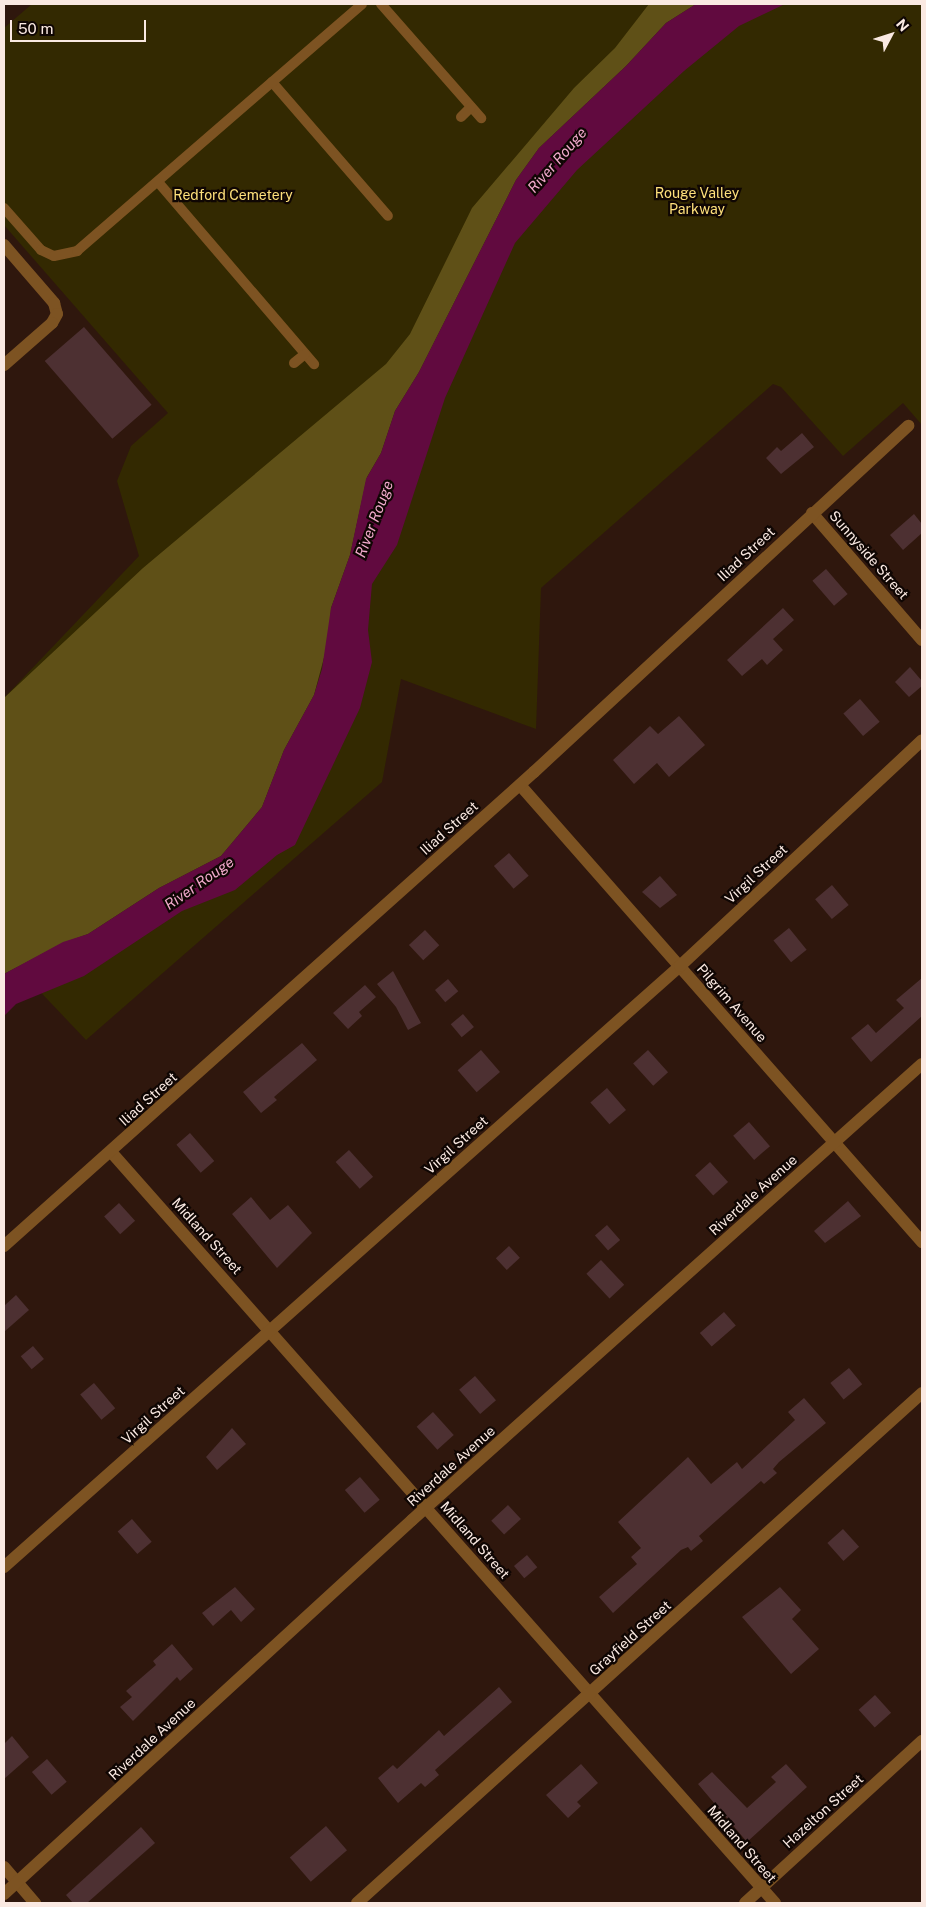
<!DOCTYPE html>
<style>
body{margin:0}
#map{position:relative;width:926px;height:1907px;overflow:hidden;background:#2f170d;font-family:"Public Sans",sans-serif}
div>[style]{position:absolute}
.green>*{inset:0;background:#332901}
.forest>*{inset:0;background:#5f5017}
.water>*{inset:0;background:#610a3f}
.building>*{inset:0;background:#4d3032;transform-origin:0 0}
.service>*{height:10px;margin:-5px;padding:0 5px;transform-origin:5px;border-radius:5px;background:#7d5322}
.minor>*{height:12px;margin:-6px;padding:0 6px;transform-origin:6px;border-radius:6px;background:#7d5322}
span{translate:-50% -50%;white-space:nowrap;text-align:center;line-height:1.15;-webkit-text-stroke:4.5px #0f0603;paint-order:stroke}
.park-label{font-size:14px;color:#fee07b}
.street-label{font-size:14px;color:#fae9e2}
.water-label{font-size:15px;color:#f1a9cb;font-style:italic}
.frame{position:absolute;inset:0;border:5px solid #fae9e2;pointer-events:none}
.north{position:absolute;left:866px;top:10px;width:50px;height:50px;-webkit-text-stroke:4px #0f0603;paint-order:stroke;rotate:50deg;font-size:14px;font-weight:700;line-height:20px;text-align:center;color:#fae9e2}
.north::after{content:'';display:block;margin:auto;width:18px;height:22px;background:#fae9e2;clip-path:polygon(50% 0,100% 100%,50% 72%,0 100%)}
.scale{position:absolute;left:10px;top:20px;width:136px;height:22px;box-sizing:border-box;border:2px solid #fae9e2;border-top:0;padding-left:6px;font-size:15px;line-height:18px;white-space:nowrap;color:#fae9e2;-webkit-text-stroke:4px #0f0603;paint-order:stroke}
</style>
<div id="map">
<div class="green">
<i style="clip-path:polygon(32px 4px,922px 4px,922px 425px,903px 403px,843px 456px,781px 387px,773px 384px,541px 588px,536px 729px,401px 679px,382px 782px,86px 1040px,11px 961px,4px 964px,4px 698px,139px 556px,117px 481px,131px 446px,168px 413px,4px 225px,4px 28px)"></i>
</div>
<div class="forest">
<i style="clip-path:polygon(649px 4px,696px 4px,666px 23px,626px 66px,539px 148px,516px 180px,419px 372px,395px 411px,381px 453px,367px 477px,350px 555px,331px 608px,329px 639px,314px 695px,284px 750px,262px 807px,221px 856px,159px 888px,88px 934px,63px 943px,4px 974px,4px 698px,143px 568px,386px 364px,410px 334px,472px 208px,574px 88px,615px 48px)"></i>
</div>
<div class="water">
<i style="clip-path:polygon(696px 4px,785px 4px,739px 26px,684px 71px,577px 170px,515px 243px,445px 398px,397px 545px,372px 584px,368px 630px,372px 662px,360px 708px,295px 845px,277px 855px,235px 890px,182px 911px,84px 976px,16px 1004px,4px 1016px,4px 974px,63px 942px,88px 934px,159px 888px,221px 856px,262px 807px,284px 750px,314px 695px,322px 669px,331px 608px,350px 555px,366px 479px,381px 453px,395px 411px,419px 372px,516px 180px,539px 148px,626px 66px,666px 23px)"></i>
</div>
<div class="building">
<i style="left:84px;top:327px;width:103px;height:52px;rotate:49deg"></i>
<i style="clip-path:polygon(802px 433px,814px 447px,781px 474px,766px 458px,777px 447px,781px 451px)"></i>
<i style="clip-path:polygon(914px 514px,922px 524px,922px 533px,903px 550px,890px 535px)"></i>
<i style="left:826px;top:569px;width:33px;height:18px;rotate:49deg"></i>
<i style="clip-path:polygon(783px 608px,794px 620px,773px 639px,783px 650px,767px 665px,762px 659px,742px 676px,727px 660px)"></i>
<i style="clip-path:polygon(910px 667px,922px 681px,922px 686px,909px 697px,895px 682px)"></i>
<i style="left:860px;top:699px;width:30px;height:22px;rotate:49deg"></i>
<i style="clip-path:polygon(679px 716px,705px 745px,669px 777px,657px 763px,634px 784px,613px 760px,650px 726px,658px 734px)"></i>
<i style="left:509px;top:853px;width:30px;height:20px;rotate:49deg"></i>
<i style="clip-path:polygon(660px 876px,677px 895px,660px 908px,642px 892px)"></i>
<i style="left:832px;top:885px;width:26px;height:22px;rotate:50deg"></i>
<i style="left:789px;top:928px;width:28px;height:20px;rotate:51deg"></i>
<i style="left:425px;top:930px;width:21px;height:22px;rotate:47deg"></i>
<i style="clip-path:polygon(393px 971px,421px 1023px,408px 1030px,396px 1007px,377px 984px)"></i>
<i style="clip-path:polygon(922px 978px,922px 1016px,871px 1062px,851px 1038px,868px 1024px,876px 1033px,904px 1008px,896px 1000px)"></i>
<i style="left:448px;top:979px;width:16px;height:17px;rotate:50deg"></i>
<i style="clip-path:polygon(365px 985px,376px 997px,359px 1012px,362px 1016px,348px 1029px,333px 1013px)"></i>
<i style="left:463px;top:1014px;width:17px;height:16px;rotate:50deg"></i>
<i style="clip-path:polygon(302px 1043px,317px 1060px,274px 1097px,277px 1100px,261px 1113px,243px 1092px)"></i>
<i style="left:481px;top:1050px;width:29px;height:31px;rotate:49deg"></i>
<i style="left:648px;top:1050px;width:30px;height:20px;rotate:48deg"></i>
<i style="left:607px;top:1088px;width:29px;height:22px;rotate:49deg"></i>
<i style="left:749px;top:1122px;width:32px;height:21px;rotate:49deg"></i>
<i style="left:190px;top:1133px;width:37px;height:18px;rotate:49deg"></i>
<i style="left:349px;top:1150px;width:36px;height:18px;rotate:48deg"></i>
<i style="left:710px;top:1162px;width:27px;height:20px;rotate:48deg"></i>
<i style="clip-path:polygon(251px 1197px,270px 1220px,288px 1205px,312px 1233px,277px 1268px,232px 1214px)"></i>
<i style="clip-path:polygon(848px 1201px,861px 1216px,825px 1243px,814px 1231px)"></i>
<i style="left:119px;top:1203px;width:24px;height:20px;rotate:48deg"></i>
<i style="left:607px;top:1225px;width:20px;height:16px;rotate:49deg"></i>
<i style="left:509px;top:1246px;width:16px;height:18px;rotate:47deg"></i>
<i style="left:601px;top:1260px;width:34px;height:20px;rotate:47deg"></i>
<i style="clip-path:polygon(16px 1295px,29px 1310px,4px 1332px,4px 1306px)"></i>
<i style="left:724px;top:1312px;width:18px;height:32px;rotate:49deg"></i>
<i style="left:33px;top:1346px;width:17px;height:16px;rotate:50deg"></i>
<i style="left:849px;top:1368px;width:21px;height:24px;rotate:51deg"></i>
<i style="left:475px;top:1376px;width:32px;height:21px;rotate:49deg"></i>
<i style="left:94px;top:1383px;width:33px;height:18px;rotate:50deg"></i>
<i style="clip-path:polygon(804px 1398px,826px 1423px,779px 1462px,773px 1469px,777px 1473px,764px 1484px,761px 1481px,699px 1536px,703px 1541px,691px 1551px,688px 1547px,681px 1550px,613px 1613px,599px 1597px,637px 1564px,631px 1557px,641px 1548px,618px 1522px,688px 1457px,711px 1484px,737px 1462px,742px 1469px,795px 1420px,788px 1412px)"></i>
<i style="left:433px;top:1412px;width:31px;height:22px;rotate:48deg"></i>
<i style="clip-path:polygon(232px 1428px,246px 1444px,217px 1470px,206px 1457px)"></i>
<i style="left:360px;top:1477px;width:30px;height:20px;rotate:49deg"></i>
<i style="left:508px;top:1505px;width:19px;height:23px;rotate:47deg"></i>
<i style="left:132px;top:1519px;width:30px;height:19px;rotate:49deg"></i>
<i style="left:843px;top:1529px;width:24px;height:21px;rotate:48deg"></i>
<i style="left:527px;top:1555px;width:16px;height:17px;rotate:50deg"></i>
<i style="clip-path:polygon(235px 1587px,255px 1609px,241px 1622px,231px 1610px,213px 1626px,202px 1613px)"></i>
<i style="clip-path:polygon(780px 1587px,801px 1610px,792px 1619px,819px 1649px,791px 1674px,742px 1617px)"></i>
<i style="clip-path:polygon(172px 1644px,193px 1669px,180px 1681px,177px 1677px,133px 1721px,120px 1707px,132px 1697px,126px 1691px,156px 1665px,153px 1661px)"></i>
<i style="clip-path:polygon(499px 1687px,512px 1702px,435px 1770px,439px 1775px,425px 1787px,421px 1783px,398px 1803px,378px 1778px,393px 1765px,397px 1769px,439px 1730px,444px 1736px)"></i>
<i style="left:875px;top:1695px;width:24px;height:22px;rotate:48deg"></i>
<i style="clip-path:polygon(12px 1736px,29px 1757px,4px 1779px,4px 1744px)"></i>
<i style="left:47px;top:1759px;width:30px;height:20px;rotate:49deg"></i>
<i style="clip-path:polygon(581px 1764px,598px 1783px,577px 1802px,581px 1806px,568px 1818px,546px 1795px)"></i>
<i style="clip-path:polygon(786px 1764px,807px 1787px,747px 1842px,698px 1784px,712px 1772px,747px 1808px,776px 1782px,771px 1777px)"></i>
<i style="left:326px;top:1826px;width:32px;height:48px;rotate:49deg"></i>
<i style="clip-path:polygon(141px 1827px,155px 1843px,87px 1903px,73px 1903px,66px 1895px)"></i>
</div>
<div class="service">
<i style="left:381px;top:4px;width:152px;rotate:48.7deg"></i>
<i style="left:272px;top:82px;width:177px;rotate:49.1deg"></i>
<i style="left:461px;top:117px;width:14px;rotate:-45deg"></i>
<i style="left:158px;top:182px;width:240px;rotate:49.4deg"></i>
<i style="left:4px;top:208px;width:56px;rotate:48.6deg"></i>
<i style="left:41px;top:250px;width:14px;rotate:25deg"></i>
<i style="left:54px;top:256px;width:24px;rotate:-12deg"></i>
<i style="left:77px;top:251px;width:377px;rotate:-40.9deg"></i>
<i style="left:294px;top:363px;width:14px;rotate:-39deg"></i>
</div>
<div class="minor">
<i style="left:4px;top:245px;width:77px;rotate:49.2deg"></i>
<i style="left:54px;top:303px;width:11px;rotate:75deg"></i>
<i style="left:57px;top:314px;width:10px;rotate:119deg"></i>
<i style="left:52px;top:323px;width:64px;rotate:138.8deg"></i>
<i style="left:812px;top:513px;width:168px;rotate:49.1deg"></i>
<i style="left:520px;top:785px;width:609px;rotate:48.66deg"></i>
<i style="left:112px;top:1153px;width:1001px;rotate:48.52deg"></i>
<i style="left:4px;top:1246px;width:711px;rotate:-41.81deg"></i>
<i style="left:534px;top:772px;width:510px;rotate:-42.77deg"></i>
<i style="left:4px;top:1567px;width:905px;rotate:-41.64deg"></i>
<i style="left:680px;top:966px;width:331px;rotate:-43deg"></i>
<i style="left:4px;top:1867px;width:48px;rotate:49.3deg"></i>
<i style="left:4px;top:1894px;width:553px;rotate:-42.51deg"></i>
<i style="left:412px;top:1520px;width:684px;rotate:-41.8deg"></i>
<i style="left:357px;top:1903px;width:761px;rotate:-42.07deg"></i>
<i style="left:745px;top:1903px;width:240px;rotate:-42.5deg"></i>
</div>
<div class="park-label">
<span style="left:697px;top:201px">Rouge Valley<br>Parkway</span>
<span style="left:233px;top:195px">Redford Cemetery</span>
</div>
<div class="street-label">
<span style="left:746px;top:554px;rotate:-43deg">Iliad Street</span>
<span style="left:869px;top:555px;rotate:49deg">Sunnyside Street</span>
<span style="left:449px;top:828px;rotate:-42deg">Iliad Street</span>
<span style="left:756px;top:874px;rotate:-43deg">Virgil Street</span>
<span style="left:732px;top:1003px;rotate:49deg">Pilgrim Avenue</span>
<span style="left:148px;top:1099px;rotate:-42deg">Iliad Street</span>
<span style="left:456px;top:1145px;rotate:-42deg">Virgil Street</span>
<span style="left:753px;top:1195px;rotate:-42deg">Riverdale Avenue</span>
<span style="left:207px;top:1236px;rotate:48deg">Midland Street</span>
<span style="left:153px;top:1415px;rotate:-42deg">Virgil Street</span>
<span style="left:451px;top:1466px;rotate:-42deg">Riverdale Avenue</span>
<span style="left:475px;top:1540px;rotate:49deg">Midland Street</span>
<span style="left:630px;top:1638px;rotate:-42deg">Grayfield Street</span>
<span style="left:152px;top:1739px;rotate:-43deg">Riverdale Avenue</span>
<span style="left:823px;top:1811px;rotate:-42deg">Hazelton Street</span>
<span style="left:742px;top:1844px;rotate:49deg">Midland Street</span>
</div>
<div class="water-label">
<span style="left:557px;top:160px;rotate:-49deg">River Rouge</span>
<span style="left:374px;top:519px;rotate:-69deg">River Rouge</span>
<span style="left:199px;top:883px;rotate:-35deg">River Rouge</span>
</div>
<div class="frame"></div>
<div class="north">N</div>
<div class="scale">50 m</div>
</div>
